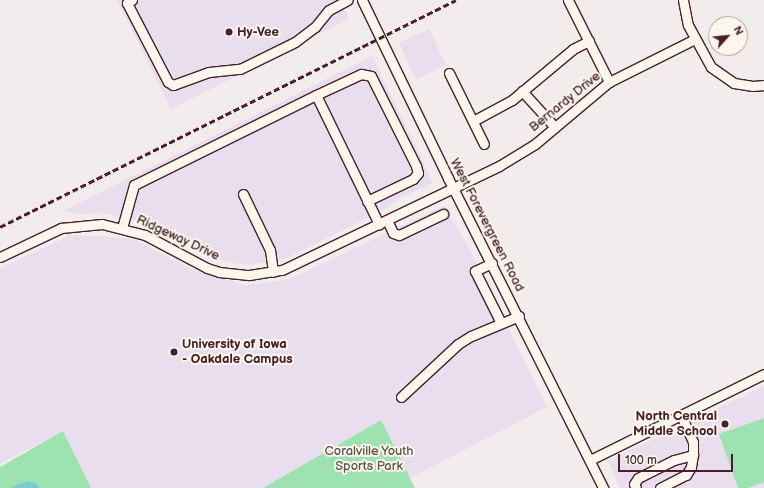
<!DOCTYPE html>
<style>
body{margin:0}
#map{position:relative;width:764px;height:488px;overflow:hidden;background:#f3eced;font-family:"Balsamiq Sans",sans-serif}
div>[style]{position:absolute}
.built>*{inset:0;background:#e9deee;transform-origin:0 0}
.green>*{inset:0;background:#9ce3b1}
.water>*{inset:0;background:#7acbd3}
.roads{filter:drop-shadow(1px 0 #4a1f2b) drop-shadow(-1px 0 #4a1f2b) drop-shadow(0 1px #4a1f2b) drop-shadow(0 -1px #4a1f2b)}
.minor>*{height:9px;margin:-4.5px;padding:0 4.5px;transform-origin:4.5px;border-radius:4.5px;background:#fbf7ec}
.rail>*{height:2.5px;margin-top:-1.25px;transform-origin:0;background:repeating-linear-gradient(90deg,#4a1f2b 0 6px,transparent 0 9px)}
.dots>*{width:11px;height:11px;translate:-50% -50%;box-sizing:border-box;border:2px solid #fbf7ec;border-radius:50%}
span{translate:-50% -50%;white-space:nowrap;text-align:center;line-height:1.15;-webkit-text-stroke:4px #fbf7ec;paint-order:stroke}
.poi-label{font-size:13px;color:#4a1f2b;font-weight:700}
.left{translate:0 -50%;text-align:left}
.right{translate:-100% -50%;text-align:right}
.street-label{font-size:13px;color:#4a1f2b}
.park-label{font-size:13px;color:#5e504c}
.north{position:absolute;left:708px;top:16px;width:40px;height:40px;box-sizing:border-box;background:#fbf7ec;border:1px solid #b4a19f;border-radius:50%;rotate:63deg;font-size:11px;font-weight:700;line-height:16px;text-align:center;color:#4a1f2b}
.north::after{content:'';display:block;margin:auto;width:14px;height:18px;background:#4a1f2b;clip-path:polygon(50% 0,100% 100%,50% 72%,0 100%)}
.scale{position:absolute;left:618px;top:454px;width:115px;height:18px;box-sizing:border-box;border:2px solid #4a1f2b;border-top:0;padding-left:5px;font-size:12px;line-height:14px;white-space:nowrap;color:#4a1f2b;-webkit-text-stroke:3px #fbf7ec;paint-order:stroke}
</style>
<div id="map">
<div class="built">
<i style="clip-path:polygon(117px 0,340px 0,349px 19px,171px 109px)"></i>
<i style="left:429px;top:29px;width:40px;height:33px;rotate:65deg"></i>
<i style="clip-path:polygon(372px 56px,433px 183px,402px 197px,382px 211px,287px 258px,246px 265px,222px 261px,142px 222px,97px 212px,80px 215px,63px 211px)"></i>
<i style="clip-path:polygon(444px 206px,467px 244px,547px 407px,410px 478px,381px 420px,263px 488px,91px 488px,63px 431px,0 464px,0 268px,71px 235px,132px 238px,195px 271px,245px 285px,287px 280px)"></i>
<i style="clip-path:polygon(764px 386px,764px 488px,620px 488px,608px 461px)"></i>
</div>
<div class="green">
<i style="clip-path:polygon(764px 418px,764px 482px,748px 488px,738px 488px,719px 434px)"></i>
<i style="clip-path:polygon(381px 420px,415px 488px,263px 488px)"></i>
<i style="clip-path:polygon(63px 431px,91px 488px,0 488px,0 467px)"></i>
</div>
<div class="water">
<i style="clip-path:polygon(27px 481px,35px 483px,40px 488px,10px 488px)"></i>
</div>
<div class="roads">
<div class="minor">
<i style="left:132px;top:0;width:6px;rotate:149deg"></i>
<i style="left:127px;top:3px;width:89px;rotate:62.6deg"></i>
<i style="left:168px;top:82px;width:6px;rotate:31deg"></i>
<i style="left:173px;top:85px;width:38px;rotate:-20deg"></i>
<i style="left:209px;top:72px;width:31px;rotate:-6deg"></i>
<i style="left:240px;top:69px;width:61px;rotate:-26.1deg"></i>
<i style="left:295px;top:42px;width:25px;rotate:-37deg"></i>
<i style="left:315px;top:27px;width:22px;rotate:-51deg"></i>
<i style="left:329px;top:10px;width:21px;rotate:-28deg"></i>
<i style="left:362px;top:0;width:198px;rotate:64.2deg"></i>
<i style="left:448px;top:178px;width:347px;rotate:63.4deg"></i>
<i style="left:568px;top:0;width:92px;rotate:63.4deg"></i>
<i style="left:683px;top:0;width:25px;rotate:79deg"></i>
<i style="left:688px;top:25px;width:48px;rotate:61.3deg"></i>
<i style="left:711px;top:67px;width:28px;rotate:35deg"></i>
<i style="left:734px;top:83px;width:19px;rotate:9deg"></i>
<i style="left:753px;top:86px;width:11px;rotate:-5deg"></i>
<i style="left:449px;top:73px;width:79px;rotate:63.8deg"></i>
<i style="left:522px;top:91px;width:47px;rotate:47.6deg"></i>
<i style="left:316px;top:95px;width:50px;rotate:-25deg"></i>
<i style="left:361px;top:74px;width:10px;rotate:11deg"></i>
<i style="left:371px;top:76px;width:101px;rotate:63.4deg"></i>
<i style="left:416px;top:166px;width:7px;rotate:74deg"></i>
<i style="left:418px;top:173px;width:8px;rotate:130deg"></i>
<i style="left:413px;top:179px;width:51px;rotate:154.4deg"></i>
<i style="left:473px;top:121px;width:44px;rotate:-28.3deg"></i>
<i style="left:512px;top:100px;width:80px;rotate:-39.9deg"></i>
<i style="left:573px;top:49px;width:18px;rotate:-27deg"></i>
<i style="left:243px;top:194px;width:62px;rotate:64.3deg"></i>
<i style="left:270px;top:250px;width:22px;rotate:82deg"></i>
<i style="left:387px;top:220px;width:14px;rotate:65deg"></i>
<i style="left:393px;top:233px;width:6px;rotate:18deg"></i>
<i style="left:399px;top:235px;width:49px;rotate:-25.5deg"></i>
<i style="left:122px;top:228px;width:45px;rotate:-74.4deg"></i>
<i style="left:134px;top:185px;width:203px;rotate:-26.3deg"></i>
<i style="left:316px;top:95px;width:144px;rotate:64deg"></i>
<i style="left:0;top:257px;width:68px;rotate:-25.4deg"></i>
<i style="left:61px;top:228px;width:41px;rotate:-5.6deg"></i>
<i style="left:102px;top:224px;width:44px;rotate:14.3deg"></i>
<i style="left:145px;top:235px;width:70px;rotate:28deg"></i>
<i style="left:207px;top:268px;width:13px;rotate:18deg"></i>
<i style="left:219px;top:272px;width:30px;rotate:6deg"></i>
<i style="left:249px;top:275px;width:33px;rotate:-9deg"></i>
<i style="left:282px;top:270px;width:241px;rotate:-25.6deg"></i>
<i style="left:499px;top:166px;width:42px;rotate:-31.4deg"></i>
<i style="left:535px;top:144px;width:97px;rotate:-40deg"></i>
<i style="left:609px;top:82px;width:96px;rotate:-26.6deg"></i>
<i style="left:492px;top:263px;width:19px;rotate:155deg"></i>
<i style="left:475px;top:271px;width:58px;rotate:63.4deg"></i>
<i style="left:401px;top:397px;width:78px;rotate:-42.9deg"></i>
<i style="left:458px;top:344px;width:15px;rotate:-32deg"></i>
<i style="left:471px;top:336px;width:52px;rotate:-22.6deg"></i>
<i style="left:590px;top:460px;width:194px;rotate:-26.3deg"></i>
<i style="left:636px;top:488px;width:4px;rotate:-117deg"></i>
<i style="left:634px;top:484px;width:7px;rotate:-56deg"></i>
<i style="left:638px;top:478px;width:40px;rotate:-26.6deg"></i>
<i style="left:674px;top:460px;width:20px;rotate:-15deg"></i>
<i style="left:693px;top:455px;width:13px;rotate:-90deg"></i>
<i style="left:693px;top:442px;width:30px;rotate:-114deg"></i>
<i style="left:660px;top:488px;width:29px;rotate:-27deg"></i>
<i style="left:686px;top:475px;width:9px;rotate:-58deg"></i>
<i style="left:691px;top:467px;width:12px;rotate:-81deg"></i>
</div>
</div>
<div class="rail">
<i style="left:0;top:227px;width:509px;rotate:-26.46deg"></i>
</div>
<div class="dots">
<i style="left:229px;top:32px;background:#4a1f2b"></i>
<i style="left:174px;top:352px;background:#4a1f2b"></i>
<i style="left:725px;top:424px;background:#4a1f2b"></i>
</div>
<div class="poi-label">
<span class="left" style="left:237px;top:32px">Hy-Vee</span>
<span class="left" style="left:182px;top:352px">University of Iowa<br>- Oakdale Campus</span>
<span class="right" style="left:717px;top:424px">North Central<br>Middle School</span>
</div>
<div class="street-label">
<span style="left:565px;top:102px;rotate:-39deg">Bernardy Drive</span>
<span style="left:487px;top:225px;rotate:63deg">West Forevergreen Road</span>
<span style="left:178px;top:238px;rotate:25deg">Ridgeway Drive</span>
</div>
<div class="park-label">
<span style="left:369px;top:459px">Coralville Youth<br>Sports Park</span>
</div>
<div class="north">N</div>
<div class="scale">100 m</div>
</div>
